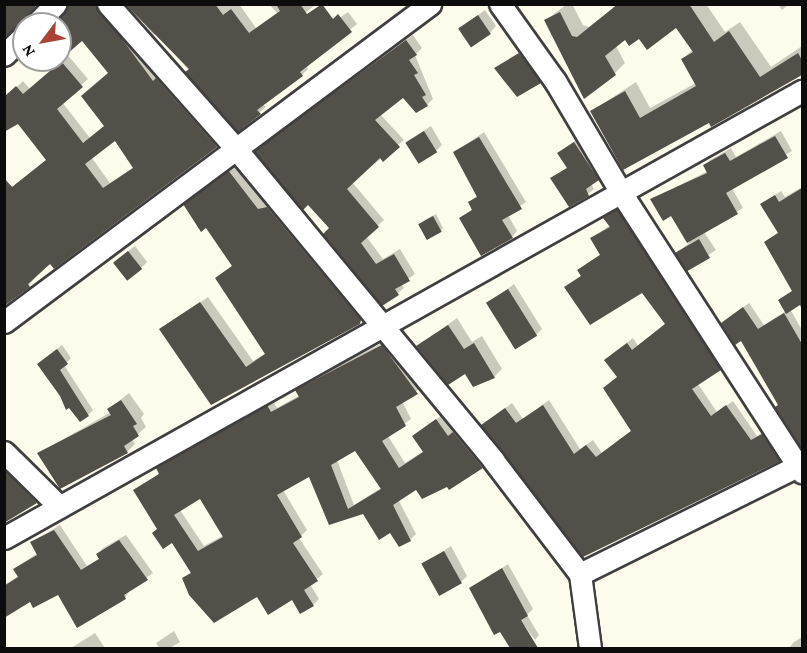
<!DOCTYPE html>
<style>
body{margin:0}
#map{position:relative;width:807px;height:653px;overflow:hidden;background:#fdfcec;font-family:"Crimson Pro",serif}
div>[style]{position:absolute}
.shadow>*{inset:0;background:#0003}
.building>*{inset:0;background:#534f49;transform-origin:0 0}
.roads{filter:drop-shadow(2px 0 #3f3f3f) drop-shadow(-2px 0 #3f3f3f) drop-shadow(0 2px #3f3f3f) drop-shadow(0 -2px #3f3f3f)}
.minor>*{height:21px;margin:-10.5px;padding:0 10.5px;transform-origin:10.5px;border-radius:10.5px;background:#fff}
span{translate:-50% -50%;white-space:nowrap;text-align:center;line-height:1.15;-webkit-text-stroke:6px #fff;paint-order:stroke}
.frame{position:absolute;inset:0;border:6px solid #0c0c0c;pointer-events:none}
.north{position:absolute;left:12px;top:12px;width:60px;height:60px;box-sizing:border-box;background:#fff;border:2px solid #9e9e9e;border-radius:50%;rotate:238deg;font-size:16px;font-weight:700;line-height:24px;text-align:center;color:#0c0c0c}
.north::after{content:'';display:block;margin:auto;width:21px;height:27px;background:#aa4335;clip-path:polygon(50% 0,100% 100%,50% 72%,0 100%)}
</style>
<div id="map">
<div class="shadow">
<i style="clip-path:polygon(evenodd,78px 4px,104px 4px,222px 140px,54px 267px,50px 261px,29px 285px,4px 304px,11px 188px,48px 159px,4px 99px,23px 81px,30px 89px,52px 70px,44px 60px,60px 60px,60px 24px,53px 24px,78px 4px,82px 39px,109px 73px,105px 126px,90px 138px,62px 102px,88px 79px,66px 53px,82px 39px,78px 4px,115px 139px,134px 167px,110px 183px,92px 158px,115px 139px)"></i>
<i style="clip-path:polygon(127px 4px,239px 4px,256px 28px,277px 13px,269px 4px,316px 4px,284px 31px,297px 48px,348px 12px,357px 24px,306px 65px,308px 69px,302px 75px,263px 104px,266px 107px,238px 130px,157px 32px,154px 35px)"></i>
<i style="clip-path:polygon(567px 4px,572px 4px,583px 25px,589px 27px,618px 4px,706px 4px,725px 32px,740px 22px,771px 67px,802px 46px,802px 71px,712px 125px,709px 121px,623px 168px,592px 111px,636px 82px,650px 108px,696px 83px,683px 59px,692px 50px,676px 26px,625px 38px,616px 46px,625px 63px,615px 73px,546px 20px)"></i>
<i style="clip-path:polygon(778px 4px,789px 4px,782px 10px)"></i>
<i style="clip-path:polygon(485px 10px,496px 26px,490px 33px,460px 28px)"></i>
<i style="clip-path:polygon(413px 35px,422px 48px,415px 55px,433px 99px,427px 105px,403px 96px,380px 114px,404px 140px,352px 182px,384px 220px,366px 236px,383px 259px,400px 249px,415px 274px,401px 284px,404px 288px,398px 293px,331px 228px,262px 145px)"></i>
<i style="clip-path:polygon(525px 49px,545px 77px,540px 82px,505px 82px,496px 69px)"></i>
<i style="clip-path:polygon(431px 126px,442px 145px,436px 151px,406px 142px)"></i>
<i style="clip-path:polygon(781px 131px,792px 151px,732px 188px,743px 208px,704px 232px,716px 250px,688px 269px,677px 253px,689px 243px,672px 214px,652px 199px,708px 171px,705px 165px,710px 160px,731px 148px,736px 157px)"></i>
<i style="clip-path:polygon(484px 132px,526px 202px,508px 215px,517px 231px,512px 237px,461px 218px,473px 209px,469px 202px,478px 195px,455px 152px)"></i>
<i style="clip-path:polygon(580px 137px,604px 174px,591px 184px,594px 189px,588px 194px,552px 178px,568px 167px,559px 153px)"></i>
<i style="clip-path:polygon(236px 165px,265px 203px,275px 201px,366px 316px,211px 403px,161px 330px,208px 297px,253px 361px,266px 353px,217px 278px,233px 265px,192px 198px)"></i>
<i style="clip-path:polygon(802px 187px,802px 302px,790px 309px,802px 330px,802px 447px,742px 338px,723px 323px,749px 303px,764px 325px,786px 311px,780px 301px,793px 290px,765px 242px,779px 232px,762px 204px,781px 191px,785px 197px)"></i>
<i style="clip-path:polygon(623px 205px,726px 363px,698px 384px,717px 412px,733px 401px,757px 436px,768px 429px,784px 454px,584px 556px,483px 425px,512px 403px,523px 419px,549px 400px,580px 449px,593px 440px,602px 453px,632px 430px,612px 354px,633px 338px,638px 346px,666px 323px,642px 291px,566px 287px,582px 275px,579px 271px,585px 265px,601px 254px,592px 238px,610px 225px,605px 218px)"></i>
<i style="clip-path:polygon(436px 214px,443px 228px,441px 230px,423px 221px)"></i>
<i style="clip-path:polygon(135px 246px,147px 262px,141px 268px,114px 262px)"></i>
<i style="clip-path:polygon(514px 284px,542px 329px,536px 335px,488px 303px)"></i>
<i style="clip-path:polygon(457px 318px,472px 342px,482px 336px,502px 369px,494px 377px,474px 385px,465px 372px,418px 346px)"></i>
<i style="clip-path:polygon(evenodd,388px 340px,422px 387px,402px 401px,411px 419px,388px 436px,405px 463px,424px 451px,414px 436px,442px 415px,454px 431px,460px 427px,488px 461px,449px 488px,447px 485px,417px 488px,398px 499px,416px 534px,410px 540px,364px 512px,330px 523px,309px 475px,283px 490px,307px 530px,299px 538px,323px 574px,310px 584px,319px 599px,313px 605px,292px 597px,257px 595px,183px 579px,192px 571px,135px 491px,160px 473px,157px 468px,163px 462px,273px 401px,277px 408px,300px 395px,297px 390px,302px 384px,388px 340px,355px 449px,381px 488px,354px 505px,337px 460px,355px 449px,388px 340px,200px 497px,224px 535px,204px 546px,180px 510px,200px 497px)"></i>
<i style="clip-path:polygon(62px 345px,71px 358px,64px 365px,93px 410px,88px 415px,44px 359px)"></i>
<i style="clip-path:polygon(129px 393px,144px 414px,141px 418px,146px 427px,132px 439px,135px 444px,127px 452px,39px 453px,111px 412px,109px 409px)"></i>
<i style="clip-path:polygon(4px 466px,40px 497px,4px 522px)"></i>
<i style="clip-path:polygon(60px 525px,87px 566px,100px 558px,98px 554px,103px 548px,126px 535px,153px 573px,130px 590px,125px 598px,59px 592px,31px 599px,4px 615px,4px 585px,19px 576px,15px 569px,21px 564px,38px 553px,32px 542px)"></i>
<i style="clip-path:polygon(451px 546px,467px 576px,461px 582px,423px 565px)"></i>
<i style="clip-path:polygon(508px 564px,533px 609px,527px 615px,539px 635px,535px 640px,516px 614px,533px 642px,521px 648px,512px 648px,471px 589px)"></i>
<i style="clip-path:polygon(174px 631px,180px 642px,170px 648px,159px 648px,156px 643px)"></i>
<i style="clip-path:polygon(95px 633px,105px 648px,71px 648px)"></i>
<i style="clip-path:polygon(802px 637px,802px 648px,789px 648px,794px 642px)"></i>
</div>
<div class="building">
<i style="clip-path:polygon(4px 4px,37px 4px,24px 24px,4px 37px)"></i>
<i style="clip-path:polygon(evenodd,67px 4px,96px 4px,153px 81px,156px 78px,217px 147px,54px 269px,50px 264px,28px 284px,30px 287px,4px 306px,4px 178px,12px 187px,46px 160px,18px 124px,4px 132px,4px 97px,16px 86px,23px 94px,51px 70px,42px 60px,60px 60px,60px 24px,54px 24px,67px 4px,82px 41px,108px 73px,81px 96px,104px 126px,83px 143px,57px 109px,83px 87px,60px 60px,82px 41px,67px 4px,115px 141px,133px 168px,103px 188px,85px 164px,115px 141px)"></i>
<i style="clip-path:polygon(125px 4px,215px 4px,223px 15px,231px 9px,249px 33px,280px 11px,276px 4px,300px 4px,307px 14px,322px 4px,333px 19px,338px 14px,352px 32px,300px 72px,303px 76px,257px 110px,261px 114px,238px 132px,185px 72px,189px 69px)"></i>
<i style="clip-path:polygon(618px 4px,689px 4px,714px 42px,729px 31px,760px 77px,798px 53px,802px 60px,802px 75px,711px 127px,709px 123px,623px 170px,590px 111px,625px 91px,640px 118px,696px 86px,681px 59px,693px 52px,676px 28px,647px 50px,639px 39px,629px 46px,625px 40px,605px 56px,616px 75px,584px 99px,544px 20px,560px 12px,572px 36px,577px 37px)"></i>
<i style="left:478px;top:15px;width:23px;height:24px;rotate:56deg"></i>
<i style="clip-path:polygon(406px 40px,417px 55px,409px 60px,418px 73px,414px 75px,426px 95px,422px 97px,428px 106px,416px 113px,403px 98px,375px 120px,400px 147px,383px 162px,380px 158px,347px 189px,379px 227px,361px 243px,376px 264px,394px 254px,410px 281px,395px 289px,399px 295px,382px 306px,323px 234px,329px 228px,308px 205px,303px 210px,254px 151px)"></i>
<i style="clip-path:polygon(519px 53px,541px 83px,517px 97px,494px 68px)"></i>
<i style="left:424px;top:131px;width:25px;height:22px;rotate:58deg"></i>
<i style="clip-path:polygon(775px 136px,788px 158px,726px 193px,738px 214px,687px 243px,671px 216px,663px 221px,650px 199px,707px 173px,703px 165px,725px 153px,730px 161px)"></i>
<i style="clip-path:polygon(479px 137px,522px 209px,502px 220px,513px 238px,481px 256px,459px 218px,472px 210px,468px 202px,477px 197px,453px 152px)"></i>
<i style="clip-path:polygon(574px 142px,599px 180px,586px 189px,589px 196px,569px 207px,550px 178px,567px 168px,557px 153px)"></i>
<i style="clip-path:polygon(228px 170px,258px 209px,267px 207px,361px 320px,360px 324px,211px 405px,159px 329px,200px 302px,246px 367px,265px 354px,215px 278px,232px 266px,206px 228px,201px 232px,183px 204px)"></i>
<i style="clip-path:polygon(802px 188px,802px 309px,800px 305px,786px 314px,778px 300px,792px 291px,764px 242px,778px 233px,760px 204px,775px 195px,779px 202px)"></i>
<i style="clip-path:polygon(617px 209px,721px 370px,692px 389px,711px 416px,726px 405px,751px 440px,762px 434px,780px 461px,583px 557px,481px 425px,505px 408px,516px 423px,543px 405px,574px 454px,586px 445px,596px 457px,631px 431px,603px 388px,617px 377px,604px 360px,627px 343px,632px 350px,665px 324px,642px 293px,590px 325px,564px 287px,581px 276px,577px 270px,600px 255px,590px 238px,610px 227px,603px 218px)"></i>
<i style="left:433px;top:216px;width:18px;height:17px;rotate:61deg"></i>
<i style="left:699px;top:239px;width:22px;height:28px;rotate:60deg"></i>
<i style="left:128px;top:251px;width:23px;height:19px;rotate:52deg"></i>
<i style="left:508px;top:289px;width:55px;height:26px;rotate:58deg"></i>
<i style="clip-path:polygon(743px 307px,758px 329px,784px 313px,802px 344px,802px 449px,775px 407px,778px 405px,741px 341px,735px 345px,721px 323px)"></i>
<i style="clip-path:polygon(448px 325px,464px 349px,474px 343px,495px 378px,473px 387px,465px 374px,448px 385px,416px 346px)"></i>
<i style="clip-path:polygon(evenodd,382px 345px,418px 394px,396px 407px,406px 426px,382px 441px,399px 468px,423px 452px,412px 436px,436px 419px,448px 436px,453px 432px,483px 468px,449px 490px,447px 487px,422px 499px,416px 490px,393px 505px,411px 541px,399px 547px,390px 533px,379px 540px,363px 514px,329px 525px,309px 477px,277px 495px,302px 537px,293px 543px,318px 581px,304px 590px,314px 606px,300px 614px,292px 600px,268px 615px,257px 597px,214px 623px,189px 595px,182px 578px,191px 573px,172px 543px,163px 549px,152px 533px,157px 529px,133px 490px,159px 474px,156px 468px,267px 405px,271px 412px,299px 397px,295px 390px,382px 345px,355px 451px,381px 489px,348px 509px,331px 465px,355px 451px,382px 345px,200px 499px,223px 537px,198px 551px,174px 515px,200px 499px)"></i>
<i style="clip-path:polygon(57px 349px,68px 364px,60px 370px,89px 416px,80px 422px,69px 408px,66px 410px,60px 396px,37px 364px)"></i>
<i style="clip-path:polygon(121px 400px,137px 424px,133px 426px,139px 436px,124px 446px,128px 453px,60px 489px,37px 453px,111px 415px,107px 409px)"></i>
<i style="clip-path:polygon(4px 470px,37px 503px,4px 523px)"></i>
<i style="clip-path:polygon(54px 530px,81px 570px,99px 559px,96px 554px,119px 540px,148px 580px,124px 595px,126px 599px,77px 628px,58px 595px,33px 608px,30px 602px,4px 618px,4px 586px,18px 577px,13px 569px,37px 555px,30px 542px)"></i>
<i style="left:444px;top:551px;width:37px;height:26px;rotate:61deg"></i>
<i style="clip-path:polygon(502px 568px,528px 616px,521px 620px,538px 648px,510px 648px,500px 632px,494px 635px,469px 588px)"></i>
</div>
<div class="roads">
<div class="minor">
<i style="left:108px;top:4px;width:195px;rotate:48.5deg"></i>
<i style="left:237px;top:150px;width:402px;rotate:50.4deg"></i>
<i style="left:493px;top:460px;width:143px;rotate:52.7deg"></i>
<i style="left:580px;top:574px;width:75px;rotate:82.3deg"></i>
<i style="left:500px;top:4px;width:95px;rotate:54.5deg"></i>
<i style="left:555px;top:81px;width:128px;rotate:59.4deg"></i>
<i style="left:620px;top:191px;width:335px;rotate:57.1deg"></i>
<i style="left:36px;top:24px;width:28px;rotate:-46deg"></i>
<i style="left:4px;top:55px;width:28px;rotate:-44deg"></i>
<i style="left:4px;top:322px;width:532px;rotate:-36.74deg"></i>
<i style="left:4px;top:452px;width:78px;rotate:44.5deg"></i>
<i style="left:4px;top:538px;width:915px;rotate:-29.26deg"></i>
<i style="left:580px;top:574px;width:243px;rotate:-26.4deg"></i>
</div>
</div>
<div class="frame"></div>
<div class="north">N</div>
</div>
